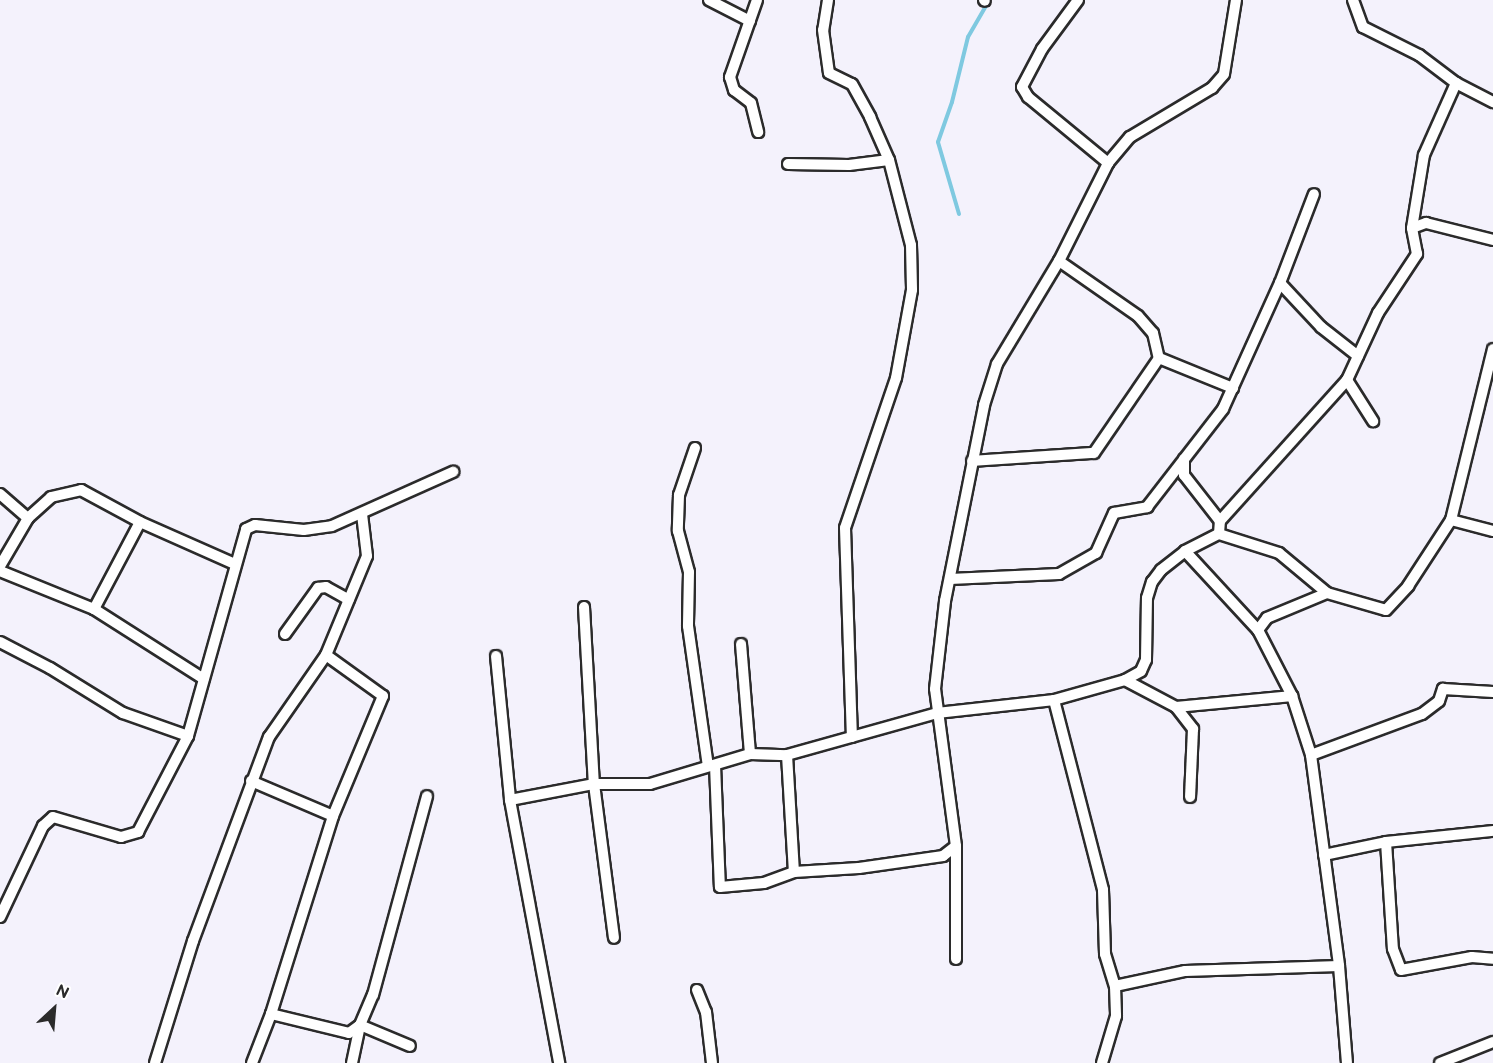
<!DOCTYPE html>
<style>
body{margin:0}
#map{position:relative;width:1493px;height:1063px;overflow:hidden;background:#f4f2fc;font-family:"Balsamiq Sans",sans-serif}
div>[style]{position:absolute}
.stream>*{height:4px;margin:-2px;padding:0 2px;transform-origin:2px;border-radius:2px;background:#7fc9e0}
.roads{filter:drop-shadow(2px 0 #2b2b2b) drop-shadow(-2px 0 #2b2b2b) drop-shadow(0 2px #2b2b2b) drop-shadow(0 -2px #2b2b2b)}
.street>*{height:10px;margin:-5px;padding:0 5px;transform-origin:5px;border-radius:5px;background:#fff}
span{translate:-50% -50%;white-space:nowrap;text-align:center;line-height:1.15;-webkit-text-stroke:6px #fff;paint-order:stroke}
.north{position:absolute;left:24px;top:979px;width:60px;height:60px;-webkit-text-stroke:4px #fff;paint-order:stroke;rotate:26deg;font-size:16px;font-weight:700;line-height:24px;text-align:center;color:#2b2b2b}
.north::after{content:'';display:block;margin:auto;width:21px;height:27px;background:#2b2b2b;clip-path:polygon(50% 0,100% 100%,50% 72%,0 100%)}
</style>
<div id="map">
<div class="stream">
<i style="left:959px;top:214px;width:75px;rotate:-106.3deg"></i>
<i style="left:938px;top:142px;width:42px;rotate:-70.7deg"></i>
<i style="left:952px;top:102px;width:67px;rotate:-76.2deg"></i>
<i style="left:968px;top:37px;width:39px;rotate:-60deg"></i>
</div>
<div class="roads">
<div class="street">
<i style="left:709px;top:0;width:46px;rotate:27.1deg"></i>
<i style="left:757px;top:0;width:82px;rotate:109.3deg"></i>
<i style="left:730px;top:77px;width:14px;rotate:73deg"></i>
<i style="left:734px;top:90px;width:21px;rotate:37deg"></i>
<i style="left:751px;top:103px;width:30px;rotate:76deg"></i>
<i style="left:828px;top:0;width:30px;rotate:99deg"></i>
<i style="left:823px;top:30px;width:43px;rotate:82.1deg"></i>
<i style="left:829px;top:73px;width:25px;rotate:26deg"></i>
<i style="left:852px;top:84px;width:38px;rotate:61deg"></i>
<i style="left:870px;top:117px;width:47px;rotate:66.2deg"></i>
<i style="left:889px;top:160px;width:88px;rotate:75.5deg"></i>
<i style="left:911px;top:245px;width:45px;rotate:88.7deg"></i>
<i style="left:912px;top:290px;width:89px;rotate:100.3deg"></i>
<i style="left:896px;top:378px;width:158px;rotate:108.8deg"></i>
<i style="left:845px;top:528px;width:209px;rotate:88.1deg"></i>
<i style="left:984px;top:0;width:1px;rotate:45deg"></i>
<i style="left:1078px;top:0;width:61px;rotate:126.3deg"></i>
<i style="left:1042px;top:49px;width:43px;rotate:117.8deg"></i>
<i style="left:1022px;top:87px;width:12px;rotate:59deg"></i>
<i style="left:1028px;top:97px;width:104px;rotate:39.5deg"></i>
<i style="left:1353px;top:0;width:29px;rotate:70deg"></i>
<i style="left:1363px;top:27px;width:63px;rotate:26.6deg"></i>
<i style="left:1419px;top:55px;width:46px;rotate:37.1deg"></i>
<i style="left:1456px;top:83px;width:42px;rotate:27.2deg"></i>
<i style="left:788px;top:164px;width:61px;rotate:0.9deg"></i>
<i style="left:849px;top:165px;width:40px;rotate:-7.1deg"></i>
<i style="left:1412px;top:228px;width:15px;rotate:-20deg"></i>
<i style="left:1426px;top:223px;width:69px;rotate:14.2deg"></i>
<i style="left:1059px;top:261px;width:96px;rotate:34.8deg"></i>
<i style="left:1138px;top:316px;width:23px;rotate:49deg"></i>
<i style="left:1153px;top:333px;width:26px;rotate:77deg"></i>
<i style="left:1159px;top:358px;width:80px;rotate:22.1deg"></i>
<i style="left:1280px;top:283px;width:60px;rotate:47deg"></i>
<i style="left:1321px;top:327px;width:47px;rotate:38.1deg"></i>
<i style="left:1347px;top:380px;width:49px;rotate:57.6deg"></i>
<i style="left:695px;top:448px;width:50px;rotate:108.8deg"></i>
<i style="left:679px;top:495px;width:36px;rotate:92deg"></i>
<i style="left:678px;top:531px;width:42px;rotate:75deg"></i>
<i style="left:689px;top:572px;width:54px;rotate:91.1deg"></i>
<i style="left:688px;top:626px;width:141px;rotate:81.9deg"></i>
<i style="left:1184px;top:459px;width:16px;rotate:90deg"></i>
<i style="left:1184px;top:475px;width:58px;rotate:52deg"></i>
<i style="left:972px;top:461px;width:122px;rotate:-3.8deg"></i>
<i style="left:1094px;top:453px;width:115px;rotate:-55.6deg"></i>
<i style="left:0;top:494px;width:37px;rotate:41deg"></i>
<i style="left:1451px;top:520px;width:43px;rotate:14.7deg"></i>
<i style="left:1219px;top:534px;width:63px;rotate:17.6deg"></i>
<i style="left:1279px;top:553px;width:62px;rotate:39.8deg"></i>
<i style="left:1327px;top:593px;width:61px;rotate:16.1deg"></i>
<i style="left:1386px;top:610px;width:33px;rotate:-47deg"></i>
<i style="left:1408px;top:586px;width:79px;rotate:-56.9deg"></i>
<i style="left:1451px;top:520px;width:176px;rotate:-76.2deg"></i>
<i style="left:1185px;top:551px;width:108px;rotate:47.3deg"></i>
<i style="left:0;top:566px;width:56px;rotate:-59.7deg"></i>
<i style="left:28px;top:518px;width:31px;rotate:-42deg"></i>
<i style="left:51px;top:497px;width:31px;rotate:-13deg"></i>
<i style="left:81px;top:490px;width:67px;rotate:28.5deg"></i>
<i style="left:140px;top:522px;width:104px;rotate:23.9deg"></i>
<i style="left:0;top:571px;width:101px;rotate:22deg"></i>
<i style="left:94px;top:609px;width:130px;rotate:32.5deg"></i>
<i style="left:950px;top:579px;width:109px;rotate:-2.6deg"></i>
<i style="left:1059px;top:574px;width:43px;rotate:-29.6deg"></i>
<i style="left:1096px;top:553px;width:44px;rotate:-65.8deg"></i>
<i style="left:1114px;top:513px;width:34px;rotate:-10deg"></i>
<i style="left:1147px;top:507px;width:124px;rotate:-52.2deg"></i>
<i style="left:1223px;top:409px;width:138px;rotate:-65.7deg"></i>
<i style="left:1280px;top:283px;width:95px;rotate:-69.1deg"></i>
<i style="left:1327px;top:593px;width:65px;rotate:157.4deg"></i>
<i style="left:1267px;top:618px;width:15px;rotate:127deg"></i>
<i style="left:1258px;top:630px;width:74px;rotate:62.7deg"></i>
<i style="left:1292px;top:696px;width:62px;rotate:72.1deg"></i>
<i style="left:1311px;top:755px;width:213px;rotate:82.4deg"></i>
<i style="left:1339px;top:966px;width:97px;rotate:85.3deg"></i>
<i style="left:584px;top:607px;width:177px;rotate:86.8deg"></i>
<i style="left:594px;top:784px;width:155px;rotate:82.6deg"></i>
<i style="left:94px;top:609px;width:98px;rotate:-62.1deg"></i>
<i style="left:285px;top:634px;width:57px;rotate:-54.3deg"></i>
<i style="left:318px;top:588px;width:8px;rotate:-7deg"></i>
<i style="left:326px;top:587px;width:26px;rotate:29deg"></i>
<i style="left:0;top:642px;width:56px;rotate:27.5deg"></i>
<i style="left:50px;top:668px;width:86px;rotate:31.7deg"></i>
<i style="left:123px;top:713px;width:69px;rotate:19.5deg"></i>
<i style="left:741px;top:644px;width:110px;rotate:85.3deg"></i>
<i style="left:496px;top:656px;width:145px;rotate:84.4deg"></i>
<i style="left:510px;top:800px;width:268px;rotate:79.4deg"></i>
<i style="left:1125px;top:680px;width:58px;rotate:27.9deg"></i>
<i style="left:1176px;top:707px;width:117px;rotate:-5.4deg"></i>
<i style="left:1054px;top:700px;width:196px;rotate:75.5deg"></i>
<i style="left:1103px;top:890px;width:64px;rotate:88.2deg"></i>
<i style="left:1105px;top:954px;width:34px;rotate:73deg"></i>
<i style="left:1115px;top:986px;width:30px;rotate:88deg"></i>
<i style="left:1116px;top:1016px;width:49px;rotate:106.6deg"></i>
<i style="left:1176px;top:707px;width:28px;rotate:52deg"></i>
<i style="left:1193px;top:729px;width:68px;rotate:92.5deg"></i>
<i style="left:787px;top:755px;width:117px;rotate:86.6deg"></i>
<i style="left:1311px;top:755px;width:118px;rotate:-20.3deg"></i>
<i style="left:1422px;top:714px;width:21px;rotate:-37deg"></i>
<i style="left:1439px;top:701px;width:13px;rotate:-72deg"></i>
<i style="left:1443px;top:689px;width:50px;rotate:3.4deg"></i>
<i style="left:715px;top:765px;width:122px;rotate:87.7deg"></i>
<i style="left:720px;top:887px;width:44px;rotate:-5.2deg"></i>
<i style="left:764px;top:883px;width:32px;rotate:-20deg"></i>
<i style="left:794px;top:872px;width:65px;rotate:-3.5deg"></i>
<i style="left:859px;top:868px;width:85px;rotate:-8.1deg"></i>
<i style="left:943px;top:856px;width:16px;rotate:-38deg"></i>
<i style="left:251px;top:781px;width:89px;rotate:23.1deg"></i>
<i style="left:510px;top:800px;width:86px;rotate:-10.8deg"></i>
<i style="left:594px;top:784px;width:56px"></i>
<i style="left:650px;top:784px;width:104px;rotate:-16.7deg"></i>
<i style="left:750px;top:754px;width:37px;rotate:2deg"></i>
<i style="left:787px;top:755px;width:156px;rotate:-15.6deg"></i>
<i style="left:937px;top:713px;width:118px;rotate:-6.3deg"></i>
<i style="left:1054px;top:700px;width:74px;rotate:-15.7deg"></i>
<i style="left:1125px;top:680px;width:18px;rotate:-29deg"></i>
<i style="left:1141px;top:671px;width:12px;rotate:-66deg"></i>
<i style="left:1146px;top:660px;width:62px;rotate:-89.1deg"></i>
<i style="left:1147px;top:598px;width:17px;rotate:-73deg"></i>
<i style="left:1152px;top:582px;width:15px;rotate:-53deg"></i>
<i style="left:1161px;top:570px;width:31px;rotate:-38deg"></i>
<i style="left:1185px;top:551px;width:38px;rotate:-27deg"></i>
<i style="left:1219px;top:534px;width:13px;rotate:-86deg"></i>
<i style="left:1220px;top:521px;width:190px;rotate:-48deg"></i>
<i style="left:1347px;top:380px;width:74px;rotate:-65.2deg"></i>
<i style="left:1378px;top:313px;width:71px;rotate:-56.5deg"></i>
<i style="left:1417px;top:254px;width:26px;rotate:-101deg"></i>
<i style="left:1412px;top:228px;width:74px;rotate:-80.7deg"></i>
<i style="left:1424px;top:155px;width:79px;rotate:-66deg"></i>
<i style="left:1386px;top:842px;width:107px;rotate:86.3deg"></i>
<i style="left:1393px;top:949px;width:22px;rotate:69deg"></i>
<i style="left:1401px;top:970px;width:72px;rotate:-10.4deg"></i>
<i style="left:1472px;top:957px;width:21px;rotate:5deg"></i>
<i style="left:1324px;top:855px;width:63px;rotate:-11.8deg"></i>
<i style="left:1386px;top:842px;width:108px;rotate:-5.9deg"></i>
<i style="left:0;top:917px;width:101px;rotate:-64.7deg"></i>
<i style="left:43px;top:826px;width:13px;rotate:-42deg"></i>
<i style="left:53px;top:817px;width:71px;rotate:16.4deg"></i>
<i style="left:121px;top:837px;width:18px;rotate:-16deg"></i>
<i style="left:138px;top:832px;width:108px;rotate:-62.5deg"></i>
<i style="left:188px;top:736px;width:215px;rotate:-74.3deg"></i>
<i style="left:246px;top:529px;width:10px;rotate:-24deg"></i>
<i style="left:255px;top:525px;width:49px;rotate:5.8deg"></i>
<i style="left:304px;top:530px;width:28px;rotate:-8deg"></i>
<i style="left:332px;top:526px;width:133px;rotate:-24.1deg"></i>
<i style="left:956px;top:959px;width:113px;rotate:-90deg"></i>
<i style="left:956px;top:846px;width:158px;rotate:-97.6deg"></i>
<i style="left:935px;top:689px;width:89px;rotate:-83.5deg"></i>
<i style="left:945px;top:601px;width:200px;rotate:-78.7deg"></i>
<i style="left:984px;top:405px;width:43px;rotate:-72.4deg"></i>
<i style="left:997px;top:364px;width:120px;rotate:-59deg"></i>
<i style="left:1059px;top:261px;width:110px;rotate:-63.4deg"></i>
<i style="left:1108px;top:163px;width:34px;rotate:-50deg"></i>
<i style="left:1130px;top:137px;width:96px;rotate:-30.9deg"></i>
<i style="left:1212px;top:88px;width:18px;rotate:-49deg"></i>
<i style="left:1224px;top:74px;width:75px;rotate:-80.8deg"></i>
<i style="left:1115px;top:986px;width:72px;rotate:-12.1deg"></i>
<i style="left:1185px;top:971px;width:154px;rotate:-1.9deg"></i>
<i style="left:697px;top:990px;width:24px;rotate:68deg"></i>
<i style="left:706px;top:1012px;width:51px;rotate:83.3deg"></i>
<i style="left:271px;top:1014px;width:80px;rotate:13.7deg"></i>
<i style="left:349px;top:1033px;width:14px;rotate:-36deg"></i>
<i style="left:360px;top:1025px;width:54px;rotate:22.8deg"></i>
<i style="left:155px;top:1063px;width:128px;rotate:-72.7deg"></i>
<i style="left:193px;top:941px;width:218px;rotate:-69.6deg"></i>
<i style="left:269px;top:737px;width:100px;rotate:-55.2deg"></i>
<i style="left:326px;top:655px;width:107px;rotate:-67.5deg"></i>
<i style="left:367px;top:556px;width:42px;rotate:-96.8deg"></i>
<i style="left:252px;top:1063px;width:53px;rotate:-68.8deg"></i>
<i style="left:271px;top:1014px;width:207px;rotate:-72.6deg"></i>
<i style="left:333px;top:816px;width:130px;rotate:-67.4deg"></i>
<i style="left:383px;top:696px;width:70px;rotate:-144.3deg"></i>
<i style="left:352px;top:1063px;width:39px;rotate:-78deg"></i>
<i style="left:360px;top:1025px;width:33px;rotate:-67deg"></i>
<i style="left:373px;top:995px;width:206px;rotate:-74.8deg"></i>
<i style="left:1440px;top:1063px;width:57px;rotate:-21.6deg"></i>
</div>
</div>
<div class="north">N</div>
</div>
